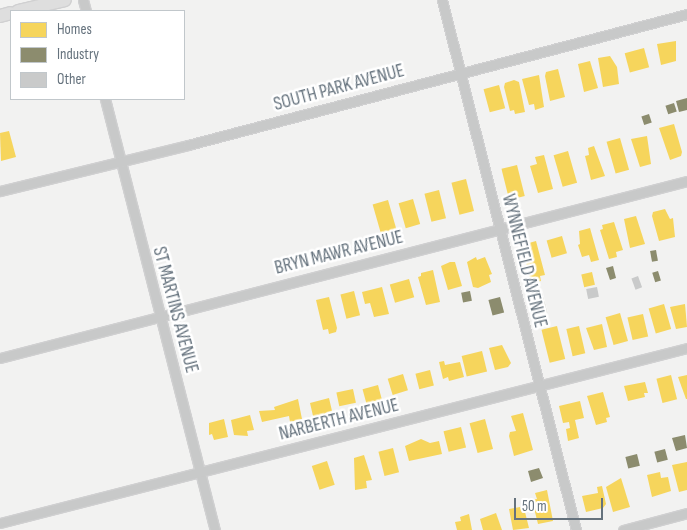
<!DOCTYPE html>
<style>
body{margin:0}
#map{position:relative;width:687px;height:530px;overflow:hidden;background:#f2f2f1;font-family:"Sofia Sans Condensed",sans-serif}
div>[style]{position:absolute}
.homes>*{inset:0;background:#f6d55c;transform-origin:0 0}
.industry>*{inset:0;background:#8c8c6e;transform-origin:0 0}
.building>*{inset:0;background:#c9caca;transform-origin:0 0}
.roads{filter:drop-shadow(1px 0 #d0d0d1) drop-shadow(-1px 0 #d0d0d1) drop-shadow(0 1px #d0d0d1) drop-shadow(0 -1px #d0d0d1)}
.street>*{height:9px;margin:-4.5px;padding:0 4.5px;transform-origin:4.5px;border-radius:4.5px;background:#c8c9c9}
.secondary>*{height:12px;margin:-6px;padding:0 6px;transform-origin:6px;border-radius:6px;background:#dedede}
span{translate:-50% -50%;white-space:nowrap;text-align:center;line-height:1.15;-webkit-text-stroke:5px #fff;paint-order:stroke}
.street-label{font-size:19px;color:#65727d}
.legend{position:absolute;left:10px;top:10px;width:175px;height:90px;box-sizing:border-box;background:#fff;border:1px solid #c1c7cb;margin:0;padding:6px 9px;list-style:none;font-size:15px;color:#65727d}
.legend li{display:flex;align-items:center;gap:10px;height:25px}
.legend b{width:25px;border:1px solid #c1c7cb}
.scale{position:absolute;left:514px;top:498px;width:89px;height:22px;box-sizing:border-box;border:2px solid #65727d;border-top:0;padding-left:6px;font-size:15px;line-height:18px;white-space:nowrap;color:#65727d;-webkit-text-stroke:4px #fff;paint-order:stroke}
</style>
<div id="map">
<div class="homes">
<i style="clip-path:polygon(676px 41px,676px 61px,661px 65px,657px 44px)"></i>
<i style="left:644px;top:48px;width:20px;height:20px;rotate:75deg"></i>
<i style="clip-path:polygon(610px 56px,617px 67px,619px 84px,603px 87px,598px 58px)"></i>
<i style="clip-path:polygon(590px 61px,598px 88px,584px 92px,578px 64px)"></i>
<i style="clip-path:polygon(558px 69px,565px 97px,550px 101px,545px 76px,546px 72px)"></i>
<i style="clip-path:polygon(539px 75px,544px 107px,535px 110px,534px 104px,529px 105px,522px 79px)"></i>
<i style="clip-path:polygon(514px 80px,519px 82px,525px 112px,515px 114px,514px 110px,510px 111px,504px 87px,505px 83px)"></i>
<i style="left:499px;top:85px;width:24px;height:16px;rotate:75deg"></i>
<i style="clip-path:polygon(674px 124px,682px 152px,681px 156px,670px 160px,659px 128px)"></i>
<i style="clip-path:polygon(9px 131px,16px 157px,1px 161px,0 133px)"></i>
<i style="clip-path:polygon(647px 136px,651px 164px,640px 167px,631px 139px)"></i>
<i style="left:620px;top:138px;width:33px;height:14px;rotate:74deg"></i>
<i style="clip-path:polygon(594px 146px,605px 176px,591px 180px,585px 156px,589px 155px,588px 148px)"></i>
<i style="left:568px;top:151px;width:33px;height:15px;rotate:74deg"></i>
<i style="clip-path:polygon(544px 155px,553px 189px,538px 193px,530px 166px,537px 164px,535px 157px)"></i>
<i style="left:517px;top:165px;width:32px;height:16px;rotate:76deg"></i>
<i style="left:466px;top:179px;width:33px;height:15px;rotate:76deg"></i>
<i style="left:439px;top:190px;width:29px;height:15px;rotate:76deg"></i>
<i style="left:413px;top:199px;width:26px;height:15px;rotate:74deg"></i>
<i style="left:388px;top:200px;width:32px;height:16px;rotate:74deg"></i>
<i style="clip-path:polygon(665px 209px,670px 219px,673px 218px,675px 237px,659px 241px,652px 216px,653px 212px)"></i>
<i style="clip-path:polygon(636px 216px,645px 244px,630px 248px,624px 219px)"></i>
<i style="clip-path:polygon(614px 222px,623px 250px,616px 252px,617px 257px,609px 259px,600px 230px,603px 229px,602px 225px)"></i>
<i style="clip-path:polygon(590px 228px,599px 260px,591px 262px,589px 255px,582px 257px,578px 245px,580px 244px,579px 231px)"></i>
<i style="left:562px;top:236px;width:18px;height:16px;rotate:74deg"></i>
<i style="clip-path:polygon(536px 241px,545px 275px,540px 276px,541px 281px,531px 283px,522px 245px)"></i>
<i style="clip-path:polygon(476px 257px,477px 260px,485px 257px,492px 274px,489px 275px,491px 282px,478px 288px,473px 287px,467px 262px)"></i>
<i style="clip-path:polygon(450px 262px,455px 262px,462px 286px,448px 290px,441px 266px)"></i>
<i style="clip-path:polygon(433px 270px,440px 302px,426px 305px,418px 277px,421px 276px,421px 273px)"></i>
<i style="left:592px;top:272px;width:13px;height:11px;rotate:77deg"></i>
<i style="left:409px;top:279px;width:19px;height:20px;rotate:74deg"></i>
<i style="clip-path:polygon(382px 287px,389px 314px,374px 317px,370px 303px,365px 304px,362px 292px)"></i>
<i style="left:354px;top:291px;width:25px;height:14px;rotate:76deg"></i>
<i style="clip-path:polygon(329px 297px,337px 328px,336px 332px,329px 334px,328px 329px,323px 330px,316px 300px)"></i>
<i style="left:664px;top:304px;width:26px;height:16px;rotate:74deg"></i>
<i style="clip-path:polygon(685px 304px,687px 327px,676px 329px,670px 307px)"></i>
<i style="left:620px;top:313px;width:29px;height:15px;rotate:74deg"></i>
<i style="left:643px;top:314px;width:23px;height:16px;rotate:77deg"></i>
<i style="clip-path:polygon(602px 324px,607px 347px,594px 350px,586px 328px)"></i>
<i style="left:557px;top:326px;width:34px;height:16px;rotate:76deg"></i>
<i style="left:579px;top:326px;width:28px;height:13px;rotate:77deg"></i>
<i style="clip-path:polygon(502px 345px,511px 363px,508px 367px,495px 370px,489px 348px)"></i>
<i style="left:482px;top:351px;width:21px;height:21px;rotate:76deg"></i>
<i style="clip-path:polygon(444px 361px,445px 365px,460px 362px,464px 377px,449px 381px,448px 377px,443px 379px,439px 362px)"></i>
<i style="left:430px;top:370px;width:16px;height:15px;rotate:76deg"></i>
<i style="left:403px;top:374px;width:17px;height:16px;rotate:73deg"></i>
<i style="left:671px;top:375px;width:25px;height:15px;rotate:76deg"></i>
<i style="clip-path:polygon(687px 375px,687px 399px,686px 399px,678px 377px)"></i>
<i style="clip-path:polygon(645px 382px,648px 393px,644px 393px,645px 397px,628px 401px,624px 386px)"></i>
<i style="left:378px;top:385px;width:16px;height:16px;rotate:75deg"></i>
<i style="left:353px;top:389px;width:14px;height:17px;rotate:78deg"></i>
<i style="clip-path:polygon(603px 392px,610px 417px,606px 418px,607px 422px,596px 425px,587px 396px)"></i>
<i style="clip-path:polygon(329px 398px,332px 411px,325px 413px,325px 416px,313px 416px,310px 403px)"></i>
<i style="clip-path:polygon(298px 399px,302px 419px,290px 422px,289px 416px,262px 422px,259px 411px,275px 410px,274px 407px)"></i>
<i style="clip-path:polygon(580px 401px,584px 418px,575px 420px,579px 438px,568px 441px,566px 429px,570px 428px,569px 422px,563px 423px,559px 406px)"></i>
<i style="clip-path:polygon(523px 413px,533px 450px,514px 456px,509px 436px,510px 432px,516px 431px,511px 416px)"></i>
<i style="clip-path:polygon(250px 415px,254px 430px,247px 431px,248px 436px,234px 435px,231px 420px)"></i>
<i style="clip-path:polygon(224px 419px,228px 437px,214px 440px,212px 434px,209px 435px,209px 423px)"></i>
<i style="left:485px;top:419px;width:31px;height:16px;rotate:75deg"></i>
<i style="left:461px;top:427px;width:21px;height:18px;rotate:76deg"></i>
<i style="clip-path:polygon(421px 439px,430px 443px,439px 441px,442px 454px,409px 461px,405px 446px)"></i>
<i style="left:393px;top:448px;width:25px;height:15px;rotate:76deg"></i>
<i style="clip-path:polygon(364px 455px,372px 480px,366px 481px,367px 488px,355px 490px,354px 458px)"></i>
<i style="left:327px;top:461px;width:25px;height:16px;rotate:72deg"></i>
<i style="clip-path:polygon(687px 462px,687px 490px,679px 492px,672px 465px)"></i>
<i style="clip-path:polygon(660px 472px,661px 478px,668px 477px,671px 491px,652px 497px,647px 475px)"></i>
<i style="clip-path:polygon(621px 478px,630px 507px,613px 512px,606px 487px)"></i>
<i style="clip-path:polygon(602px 486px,606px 504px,603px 508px,586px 512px,582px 496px,598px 493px,597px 487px)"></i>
<i style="clip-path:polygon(547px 490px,553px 521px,538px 524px,532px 500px,537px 499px,535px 493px)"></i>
<i style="clip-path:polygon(520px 507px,522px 513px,525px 512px,529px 528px,513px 530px,509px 509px)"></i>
<i style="clip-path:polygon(496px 513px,502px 530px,483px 530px,480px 519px)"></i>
<i style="clip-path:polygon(469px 514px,472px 530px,457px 530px,455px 522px,461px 521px,460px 517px)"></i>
</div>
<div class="industry">
<i style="clip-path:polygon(687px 98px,687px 110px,679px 112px,676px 101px)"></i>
<i style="left:674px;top:103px;width:9px;height:9px;rotate:72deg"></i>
<i style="left:649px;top:114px;width:9px;height:8px;rotate:72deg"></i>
<i style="left:656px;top:250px;width:11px;height:6px;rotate:80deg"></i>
<i style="clip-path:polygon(613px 266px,616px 278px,610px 280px,606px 268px)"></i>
<i style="left:658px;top:271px;width:10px;height:6px;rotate:73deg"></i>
<i style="left:470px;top:291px;width:10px;height:9px;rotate:79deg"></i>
<i style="left:542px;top:293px;width:20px;height:14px;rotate:75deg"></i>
<i style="left:500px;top:297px;width:16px;height:12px;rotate:75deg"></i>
<i style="clip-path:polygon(685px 435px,687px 448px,676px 451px,672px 438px)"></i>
<i style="left:665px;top:449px;width:11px;height:11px;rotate:75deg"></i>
<i style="left:637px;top:454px;width:12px;height:12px;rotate:76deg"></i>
<i style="clip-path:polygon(539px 468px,543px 478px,531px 482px,528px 471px)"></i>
</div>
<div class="building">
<i style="left:638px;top:276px;width:12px;height:7px;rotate:70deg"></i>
<i style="left:597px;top:287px;width:10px;height:11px;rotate:79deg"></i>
</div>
<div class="roads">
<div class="street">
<i style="left:83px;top:0;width:11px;rotate:75deg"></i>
<i style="left:442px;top:0;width:547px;rotate:75.81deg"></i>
<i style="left:105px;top:99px;width:445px;rotate:75.7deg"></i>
<i style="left:0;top:191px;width:194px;rotate:-13.7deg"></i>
<i style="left:188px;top:145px;width:516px;rotate:-14.71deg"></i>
<i style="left:0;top:358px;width:709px;rotate:-14.45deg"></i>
<i style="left:0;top:523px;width:709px;rotate:-14.29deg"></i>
<i style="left:623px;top:530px;width:66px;rotate:-14.9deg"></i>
</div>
<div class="secondary">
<i style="left:18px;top:11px;width:48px;rotate:-13.2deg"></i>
<i style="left:0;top:16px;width:11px;rotate:-15deg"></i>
</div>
</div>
<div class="street-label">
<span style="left:339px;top:88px;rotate:-15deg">SOUTH PARK AVENUE</span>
<span style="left:339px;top:253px;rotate:-14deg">BRYN MAWR AVENUE</span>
<span style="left:524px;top:261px;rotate:76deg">WYNNEFIELD AVENUE</span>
<span style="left:175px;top:310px;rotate:75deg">ST MARTINS AVENUE</span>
<span style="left:339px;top:420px;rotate:-14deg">NARBERTH AVENUE</span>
</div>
<ul class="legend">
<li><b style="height:14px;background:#f6d55c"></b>Homes</li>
<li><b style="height:14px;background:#8c8c6e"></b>Industry</li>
<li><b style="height:14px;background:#c9caca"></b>Other</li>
</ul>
<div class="scale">50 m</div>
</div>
